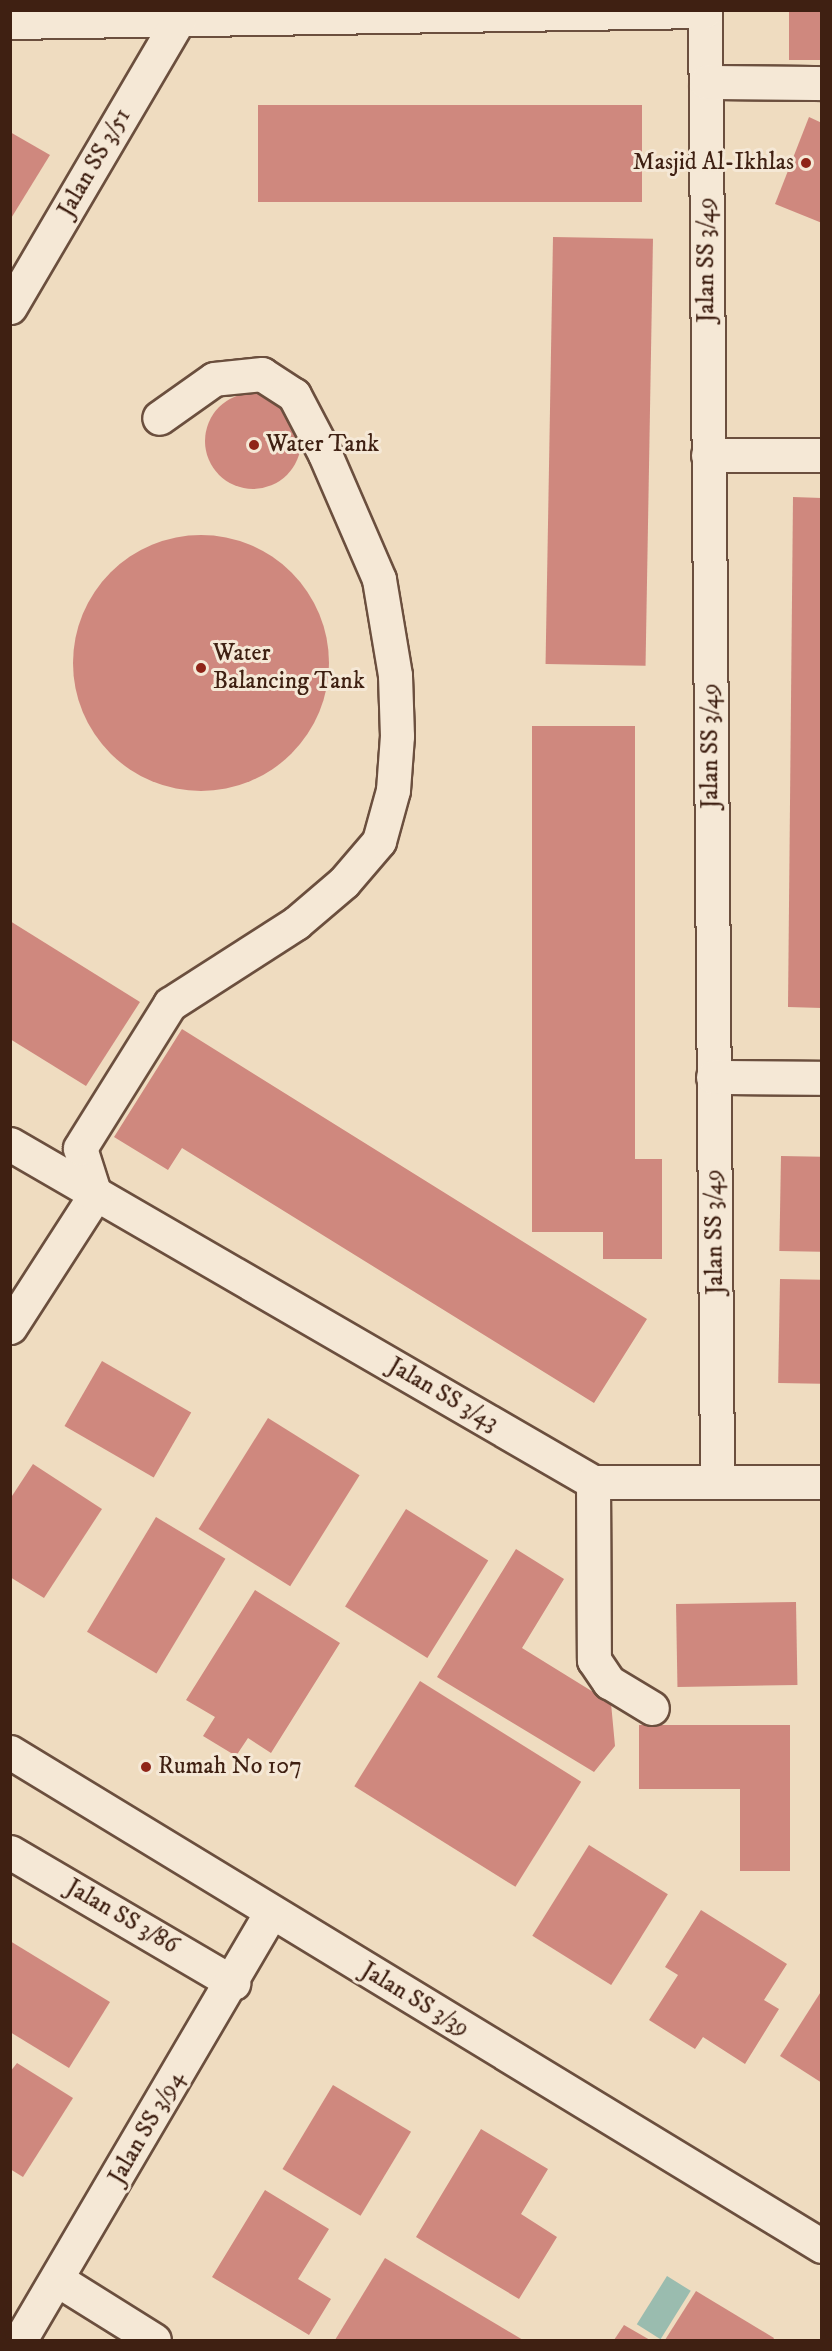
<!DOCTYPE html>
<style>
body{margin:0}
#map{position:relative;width:832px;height:2351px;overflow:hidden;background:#efdcc0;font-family:"IM FELL DW Pica",serif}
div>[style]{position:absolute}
.water>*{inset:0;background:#9abcaf;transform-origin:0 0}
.building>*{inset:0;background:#cf887e;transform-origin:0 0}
.round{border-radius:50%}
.roads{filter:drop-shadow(2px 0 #6b4f3e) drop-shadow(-2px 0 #6b4f3e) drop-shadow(0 2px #6b4f3e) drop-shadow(0 -2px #6b4f3e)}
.minor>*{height:33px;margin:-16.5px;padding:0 16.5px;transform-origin:16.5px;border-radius:16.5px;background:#f5e8d6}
.dots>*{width:16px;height:16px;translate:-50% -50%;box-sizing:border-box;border:3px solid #f5e8d6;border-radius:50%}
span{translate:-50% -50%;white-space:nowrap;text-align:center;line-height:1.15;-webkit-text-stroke:6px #f5e8d6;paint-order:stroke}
.street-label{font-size:24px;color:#3f2012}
.poi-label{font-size:24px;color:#3f2012}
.right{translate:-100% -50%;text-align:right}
.left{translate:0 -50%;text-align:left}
.frame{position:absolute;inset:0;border:12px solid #3f2012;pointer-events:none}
</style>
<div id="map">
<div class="water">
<i style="left:667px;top:2276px;width:28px;height:57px;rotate:32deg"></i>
</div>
<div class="building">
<i style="left:789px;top:10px;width:33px;height:50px"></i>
<i style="left:258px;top:105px;width:384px;height:97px"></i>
<i style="clip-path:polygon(809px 117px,822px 123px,822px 223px,775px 204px)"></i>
<i style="clip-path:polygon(10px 132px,50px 155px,10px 220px)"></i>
<i style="left:553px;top:237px;width:100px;height:427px;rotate:1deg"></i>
<i class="round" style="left:205px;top:393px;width:96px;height:96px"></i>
<i style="clip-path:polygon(793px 497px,822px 498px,822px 1008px,788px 1007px)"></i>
<i class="round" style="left:73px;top:535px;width:256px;height:256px"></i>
<i style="clip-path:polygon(532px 726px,635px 726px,635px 1159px,662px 1159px,662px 1259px,603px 1259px,603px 1232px,532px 1232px)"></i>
<i style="clip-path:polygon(10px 921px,140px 1002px,86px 1086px,10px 1039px)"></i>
<i style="clip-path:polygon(182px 1029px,647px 1319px,594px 1403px,182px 1148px,168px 1170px,114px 1137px)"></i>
<i style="left:781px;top:1156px;width:41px;height:95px;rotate:1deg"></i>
<i style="left:780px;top:1279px;width:42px;height:104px;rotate:1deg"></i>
<i style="left:102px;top:1361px;width:103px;height:75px;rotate:30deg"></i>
<i style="left:268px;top:1418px;width:108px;height:131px;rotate:32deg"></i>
<i style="clip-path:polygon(33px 1464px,102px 1509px,44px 1598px,10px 1577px,10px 1499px)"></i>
<i style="left:406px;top:1509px;width:97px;height:115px;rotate:32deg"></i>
<i style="left:156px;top:1517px;width:81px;height:134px;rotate:31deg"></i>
<i style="clip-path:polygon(516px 1549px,564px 1579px,522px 1648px,611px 1703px,615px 1746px,594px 1772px,437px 1677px)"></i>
<i style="clip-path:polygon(255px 1590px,340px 1643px,271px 1753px,248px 1738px,236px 1756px,203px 1736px,215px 1717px,186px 1700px)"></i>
<i style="left:796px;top:1602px;width:83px;height:120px;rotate:89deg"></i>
<i style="left:420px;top:1681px;width:190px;height:124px;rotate:32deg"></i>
<i style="clip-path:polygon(639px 1725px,790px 1725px,790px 1871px,740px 1871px,740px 1789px,639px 1789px)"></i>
<i style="left:589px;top:1845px;width:93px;height:107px;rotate:32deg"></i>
<i style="clip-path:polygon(701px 1910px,787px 1964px,764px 2000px,779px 2009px,745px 2064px,703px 2037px,695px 2049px,649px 2020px,678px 1975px,665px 1967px)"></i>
<i style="clip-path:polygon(10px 1941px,110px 2002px,69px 2068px,10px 2032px)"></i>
<i style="clip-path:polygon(822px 1990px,822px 2083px,780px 2056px)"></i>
<i style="clip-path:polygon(17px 2063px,73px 2098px,23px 2177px,10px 2169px,10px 2072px)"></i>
<i style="left:333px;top:2085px;width:91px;height:98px;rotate:31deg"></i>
<i style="clip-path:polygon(481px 2129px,548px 2169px,521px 2214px,557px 2237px,519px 2299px,416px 2237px)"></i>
<i style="clip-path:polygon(265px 2190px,329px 2229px,298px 2279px,331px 2299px,309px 2335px,212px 2277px)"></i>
<i style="clip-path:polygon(385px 2258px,523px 2340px,335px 2340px)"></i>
<i style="clip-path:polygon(696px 2291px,774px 2338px,773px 2340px,665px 2340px)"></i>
<i style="clip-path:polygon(624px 2325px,650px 2340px,614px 2340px)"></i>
</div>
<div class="roads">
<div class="minor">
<i style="left:705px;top:10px;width:1472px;rotate:89.53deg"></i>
<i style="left:10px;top:22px;width:695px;rotate:-0.91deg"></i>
<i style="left:706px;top:82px;width:116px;rotate:0.5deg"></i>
<i style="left:10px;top:307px;width:334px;rotate:-59.6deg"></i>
<i style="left:179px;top:19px;width:9px;rotate:-90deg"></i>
<i style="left:708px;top:455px;width:114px"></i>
<i style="left:713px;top:1077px;width:109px;rotate:0.5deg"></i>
<i style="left:10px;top:1144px;width:674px;rotate:30.1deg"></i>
<i style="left:593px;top:1482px;width:229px"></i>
<i style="left:10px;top:1327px;width:157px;rotate:-57.2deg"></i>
<i style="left:95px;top:1195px;width:49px;rotate:-107.7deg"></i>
<i style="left:80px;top:1148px;width:170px;rotate:-58deg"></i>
<i style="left:170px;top:1004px;width:150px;rotate:-32.7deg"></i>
<i style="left:296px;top:923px;width:63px;rotate:-40.5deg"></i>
<i style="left:344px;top:882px;width:54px;rotate:-49.5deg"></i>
<i style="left:379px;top:841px;width:53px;rotate:-74.6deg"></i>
<i style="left:393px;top:790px;width:54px;rotate:-85.8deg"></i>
<i style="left:397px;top:736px;width:61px;rotate:-91.9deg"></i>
<i style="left:395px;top:675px;width:97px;rotate:-99.5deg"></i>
<i style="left:379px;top:579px;width:136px;rotate:-113.4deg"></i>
<i style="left:325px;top:454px;width:67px;rotate:-117.7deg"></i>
<i style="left:294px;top:395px;width:38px;rotate:-147deg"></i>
<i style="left:262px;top:374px;width:48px;rotate:174.1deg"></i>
<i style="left:214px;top:379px;width:67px;rotate:144.7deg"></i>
<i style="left:593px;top:1482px;width:178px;rotate:89.7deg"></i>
<i style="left:594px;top:1660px;width:27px;rotate:56deg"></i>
<i style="left:609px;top:1682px;width:50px;rotate:31.2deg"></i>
<i style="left:10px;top:1752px;width:950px;rotate:31.32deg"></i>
<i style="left:10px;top:1852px;width:259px;rotate:30.4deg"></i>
<i style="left:58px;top:2280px;width:113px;rotate:32deg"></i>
<i style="left:20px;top:2340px;width:495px;rotate:-59.6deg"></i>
</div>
</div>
<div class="dots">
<i style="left:806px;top:163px;background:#8f2418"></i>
<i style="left:254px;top:445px;background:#8f2418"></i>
<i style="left:201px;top:668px;background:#8f2418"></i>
<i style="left:146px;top:1767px;background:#8f2418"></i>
</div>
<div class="street-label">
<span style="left:95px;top:163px;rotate:-60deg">Jalan SS 3/51</span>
<span style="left:707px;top:260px;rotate:-90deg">Jalan SS 3/49</span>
<span style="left:711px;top:746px;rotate:-90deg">Jalan SS 3/49</span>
<span style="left:715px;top:1232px;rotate:-91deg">Jalan SS 3/49</span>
<span style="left:443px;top:1395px;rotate:30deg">Jalan SS 3/43</span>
<span style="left:122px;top:1917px;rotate:30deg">Jalan SS 3/86</span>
<span style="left:415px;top:2000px;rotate:31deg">Jalan SS 3/39</span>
<span style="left:147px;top:2128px;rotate:-60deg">Jalan SS 3/94</span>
</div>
<div class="poi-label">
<span class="right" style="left:794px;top:163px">Masjid Al-Ikhlas</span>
<span class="left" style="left:266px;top:445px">Water Tank</span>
<span class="left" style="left:213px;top:668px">Water<br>Balancing Tank</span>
<span class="left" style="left:158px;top:1767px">Rumah No 107</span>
</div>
<div class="frame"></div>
</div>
